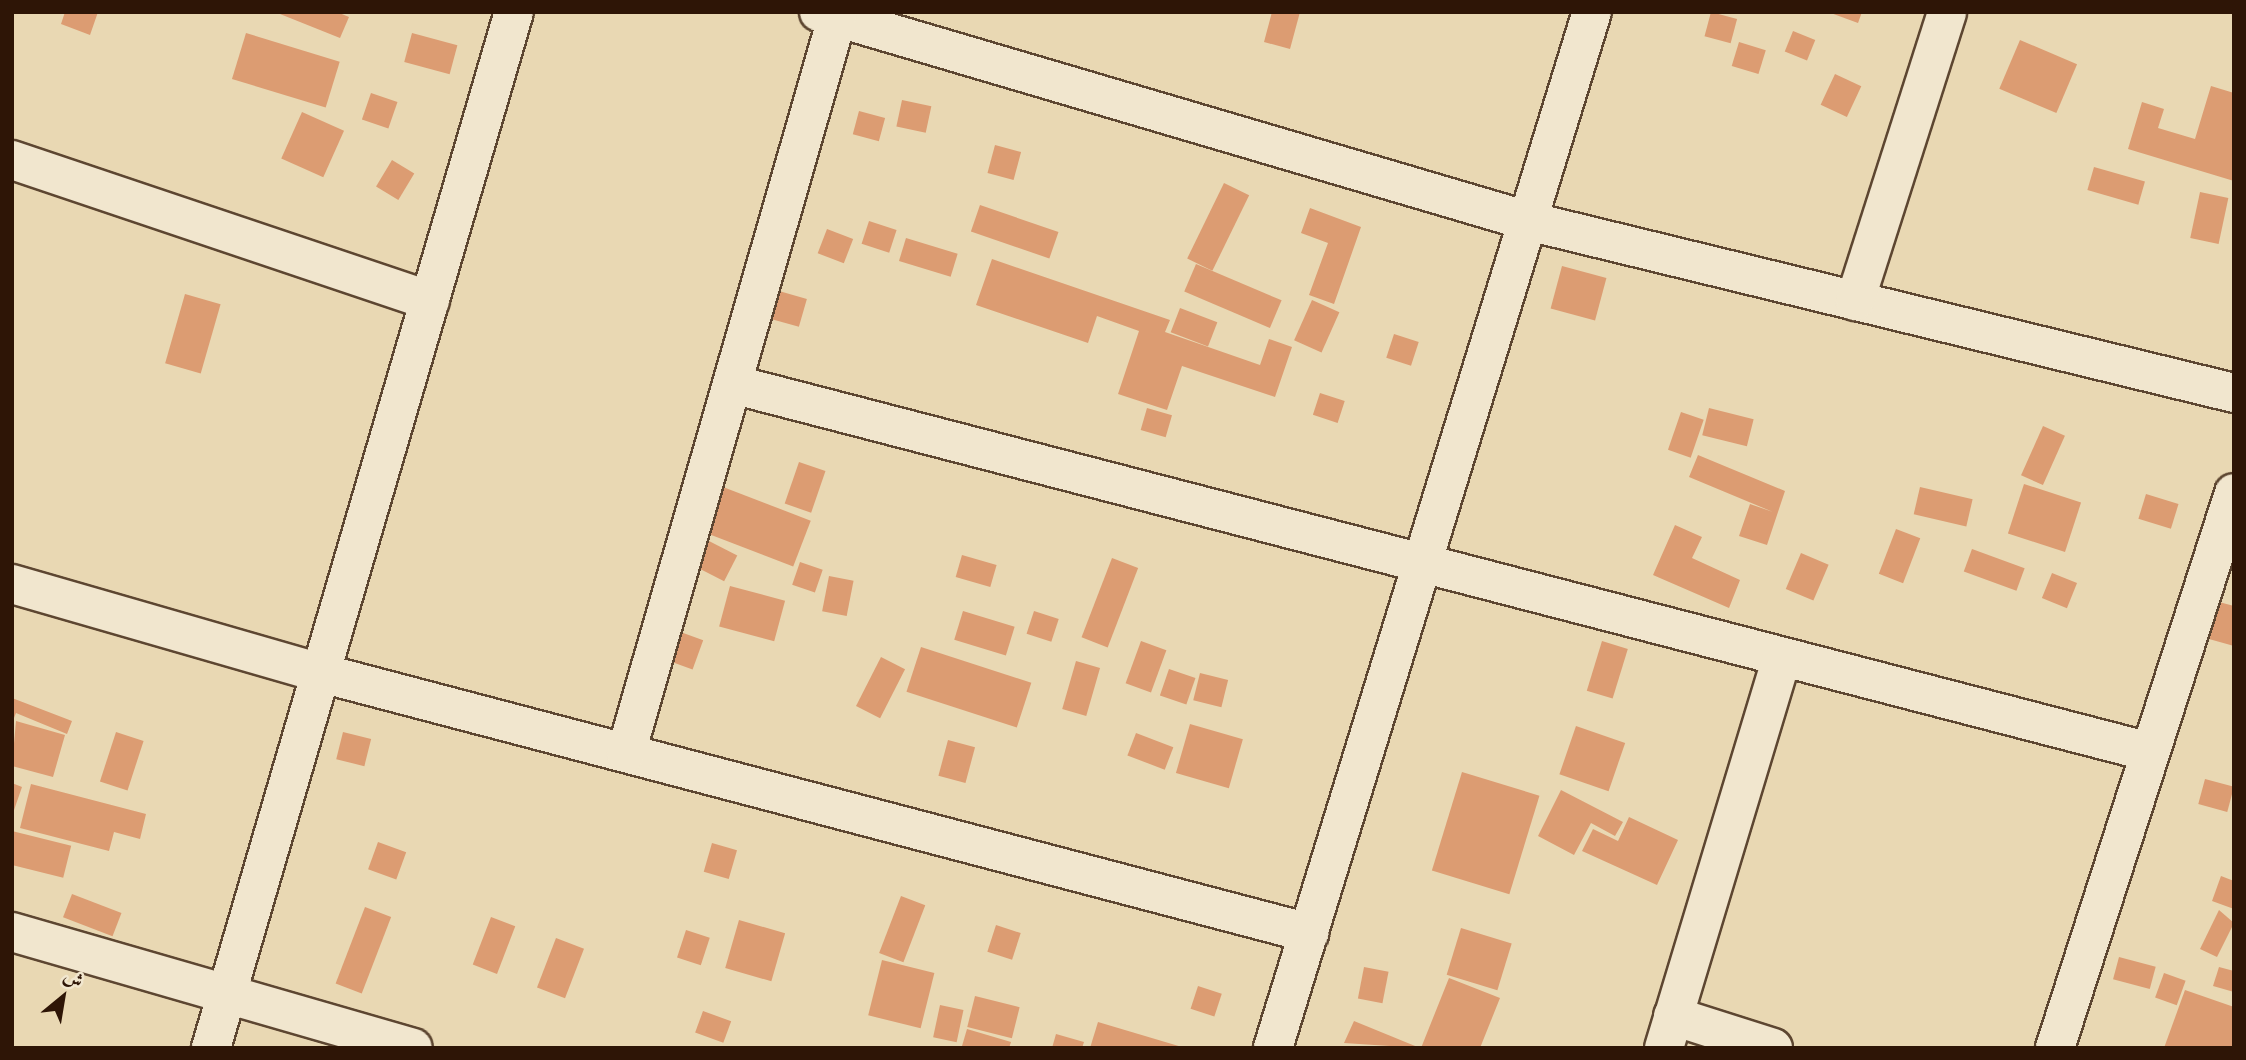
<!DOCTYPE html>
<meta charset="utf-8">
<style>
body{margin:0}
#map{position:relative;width:2246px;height:1060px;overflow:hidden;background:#e9d8b3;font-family:"Libre Bodoni",Amiri,serif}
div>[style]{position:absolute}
.building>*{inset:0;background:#dc9c72;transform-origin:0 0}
.roads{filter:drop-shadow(2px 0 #5d4631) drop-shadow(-2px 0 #5d4631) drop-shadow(0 2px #5d4631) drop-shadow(0 -2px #5d4631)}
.street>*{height:38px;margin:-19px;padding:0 19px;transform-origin:19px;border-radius:19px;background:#f1e6ce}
.secondary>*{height:38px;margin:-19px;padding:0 19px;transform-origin:19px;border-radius:19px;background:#f1e6ce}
span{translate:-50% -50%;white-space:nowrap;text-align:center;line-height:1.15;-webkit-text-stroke:5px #f1e6ce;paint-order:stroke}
.frame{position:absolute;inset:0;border:14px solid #2e1506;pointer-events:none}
.north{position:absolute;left:28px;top:962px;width:70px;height:70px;-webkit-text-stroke:5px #f1e6ce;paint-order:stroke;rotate:30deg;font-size:19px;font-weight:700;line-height:28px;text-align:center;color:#2e1506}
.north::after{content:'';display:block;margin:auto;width:24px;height:32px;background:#2e1506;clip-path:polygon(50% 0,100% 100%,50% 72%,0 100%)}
</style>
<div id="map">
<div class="building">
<i style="clip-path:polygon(65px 12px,98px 12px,90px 35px,61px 24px)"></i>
<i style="clip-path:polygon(275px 12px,337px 12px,349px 17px,340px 38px)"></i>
<i style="clip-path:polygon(1272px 12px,1300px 12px,1290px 49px,1264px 42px)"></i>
<i style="left:1711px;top:12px;width:27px;height:25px;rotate:15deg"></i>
<i style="clip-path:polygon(1828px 12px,1862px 12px,1858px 23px)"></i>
<i style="left:1793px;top:31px;width:24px;height:22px;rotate:22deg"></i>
<i style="left:246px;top:33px;width:98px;height:48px;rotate:17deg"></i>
<i style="left:412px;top:33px;width:47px;height:30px;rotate:15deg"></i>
<i style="left:2020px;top:40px;width:62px;height:53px;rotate:23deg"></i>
<i style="left:1739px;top:42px;width:28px;height:25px;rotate:17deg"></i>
<i style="left:1835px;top:74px;width:29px;height:34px;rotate:25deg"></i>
<i style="clip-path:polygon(2211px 86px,2234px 93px,2234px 181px,2128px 149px,2142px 102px,2164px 109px,2158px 128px,2195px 139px)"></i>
<i style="left:371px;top:93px;width:28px;height:28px;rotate:19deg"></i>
<i style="left:902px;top:100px;width:30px;height:27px;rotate:12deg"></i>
<i style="left:859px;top:111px;width:27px;height:24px;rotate:15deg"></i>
<i style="left:302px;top:112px;width:46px;height:51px;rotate:24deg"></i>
<i style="left:995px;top:145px;width:27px;height:29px;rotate:15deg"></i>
<i style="left:392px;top:160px;width:26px;height:31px;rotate:31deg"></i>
<i style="left:2094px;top:167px;width:53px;height:24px;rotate:16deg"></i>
<i style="left:1224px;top:183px;width:28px;height:84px;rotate:26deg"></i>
<i style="left:2200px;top:192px;width:29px;height:47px;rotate:12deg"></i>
<i style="left:980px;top:205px;width:83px;height:28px;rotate:19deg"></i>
<i style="clip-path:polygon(1310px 208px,1361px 227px,1334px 304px,1309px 295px,1328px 243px,1301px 233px)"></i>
<i style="left:869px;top:221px;width:29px;height:24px;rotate:18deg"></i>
<i style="left:827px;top:229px;width:28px;height:26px;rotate:21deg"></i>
<i style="left:906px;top:238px;width:54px;height:24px;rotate:17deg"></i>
<i style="clip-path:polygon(992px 259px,1170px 320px,1165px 332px,1260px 365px,1269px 339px,1292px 347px,1275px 397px,1182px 366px,1167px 410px,1118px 394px,1139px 331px,1097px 316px,1088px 343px,976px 305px)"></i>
<i style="left:1196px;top:264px;width:93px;height:30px;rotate:23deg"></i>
<i style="left:1562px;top:266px;width:46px;height:44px;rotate:15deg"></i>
<i style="left:779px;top:291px;width:29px;height:29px;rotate:16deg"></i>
<i style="left:185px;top:294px;width:37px;height:72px;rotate:16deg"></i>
<i style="left:1312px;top:300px;width:30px;height:44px;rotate:24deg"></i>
<i style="left:1180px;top:308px;width:40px;height:26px;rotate:21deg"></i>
<i style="left:1394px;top:334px;width:26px;height:25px;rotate:18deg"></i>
<i style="left:1320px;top:393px;width:26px;height:23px;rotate:18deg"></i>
<i style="left:1147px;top:408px;width:26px;height:23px;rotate:16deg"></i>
<i style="left:1709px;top:408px;width:46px;height:28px;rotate:14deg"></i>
<i style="left:1681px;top:412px;width:24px;height:40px;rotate:19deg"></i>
<i style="left:2043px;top:426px;width:24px;height:54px;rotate:24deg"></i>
<i style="clip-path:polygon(1698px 455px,1785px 491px,1767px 545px,1739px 536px,1750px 504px,1773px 512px,1689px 477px)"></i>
<i style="left:799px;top:462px;width:28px;height:44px;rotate:19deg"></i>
<i style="left:2024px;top:484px;width:60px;height:52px;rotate:18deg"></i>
<i style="left:723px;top:487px;width:94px;height:49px;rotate:21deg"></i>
<i style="left:1920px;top:487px;width:54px;height:28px;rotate:13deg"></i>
<i style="left:2146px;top:494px;width:34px;height:26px;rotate:17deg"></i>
<i style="clip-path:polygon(1675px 525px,1702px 537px,1692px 558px,1740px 580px,1729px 608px,1653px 575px)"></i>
<i style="left:1896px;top:529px;width:26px;height:48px;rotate:21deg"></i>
<i style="left:707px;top:540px;width:34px;height:29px;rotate:27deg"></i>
<i style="left:1972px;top:549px;width:56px;height:24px;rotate:20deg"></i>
<i style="left:1801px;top:553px;width:30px;height:39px;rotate:23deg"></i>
<i style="left:962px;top:555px;width:36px;height:23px;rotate:16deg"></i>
<i style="left:1112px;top:558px;width:28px;height:85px;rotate:21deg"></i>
<i style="left:800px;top:562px;width:24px;height:24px;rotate:19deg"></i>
<i style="left:2052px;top:573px;width:27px;height:27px;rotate:22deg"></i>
<i style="left:829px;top:576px;width:25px;height:36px;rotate:11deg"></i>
<i style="left:730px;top:586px;width:57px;height:42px;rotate:15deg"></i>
<i style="clip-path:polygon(2219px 602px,2234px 606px,2234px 646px,2209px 639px)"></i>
<i style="left:963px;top:611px;width:54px;height:30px;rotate:17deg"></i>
<i style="left:1034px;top:611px;width:26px;height:24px;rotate:18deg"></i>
<i style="left:675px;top:630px;width:30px;height:31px;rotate:20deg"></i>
<i style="left:1141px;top:641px;width:27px;height:45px;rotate:20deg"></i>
<i style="left:1602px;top:641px;width:27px;height:52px;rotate:17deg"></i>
<i style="left:921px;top:647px;width:116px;height:47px;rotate:18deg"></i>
<i style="left:881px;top:657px;width:27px;height:55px;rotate:27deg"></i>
<i style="left:1076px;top:661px;width:25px;height:50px;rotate:16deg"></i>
<i style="left:1169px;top:669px;width:28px;height:28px;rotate:19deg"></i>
<i style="left:1200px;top:673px;width:29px;height:28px;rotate:14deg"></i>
<i style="clip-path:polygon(12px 698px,72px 721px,67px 734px,16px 713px,12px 723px)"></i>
<i style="clip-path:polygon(16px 721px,65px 735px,53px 777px,12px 766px)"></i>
<i style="left:1190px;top:724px;width:55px;height:51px;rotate:16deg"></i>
<i style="left:1576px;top:726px;width:52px;height:51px;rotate:19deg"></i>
<i style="left:116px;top:732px;width:29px;height:52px;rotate:18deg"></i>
<i style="left:343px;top:732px;width:29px;height:28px;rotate:14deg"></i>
<i style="left:1136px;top:733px;width:40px;height:24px;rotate:21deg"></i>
<i style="left:948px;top:740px;width:28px;height:37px;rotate:15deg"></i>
<i style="left:1462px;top:772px;width:81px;height:103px;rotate:17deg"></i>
<i style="left:2205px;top:779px;width:30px;height:26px;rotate:15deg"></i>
<i style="clip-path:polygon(12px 783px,22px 787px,13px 813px,12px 813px)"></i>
<i style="clip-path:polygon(31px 784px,146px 814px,140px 839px,114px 832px,109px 851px,20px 828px)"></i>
<i style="clip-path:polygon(1561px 790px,1623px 822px,1615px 836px,1591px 823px,1574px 855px,1538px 836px)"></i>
<i style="clip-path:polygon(1629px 817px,1678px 840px,1657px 885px,1582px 851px,1593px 829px,1618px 841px)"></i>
<i style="left:12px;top:831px;width:61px;height:33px;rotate:14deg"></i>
<i style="left:378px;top:842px;width:30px;height:29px;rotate:20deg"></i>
<i style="left:712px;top:843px;width:26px;height:30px;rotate:16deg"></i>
<i style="clip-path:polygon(2221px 876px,2234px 881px,2234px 909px,2212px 901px)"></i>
<i style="left:72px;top:894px;width:53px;height:25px;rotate:21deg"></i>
<i style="left:901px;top:896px;width:26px;height:61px;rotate:21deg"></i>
<i style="left:365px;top:907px;width:28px;height:82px;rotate:21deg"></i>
<i style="clip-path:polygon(2219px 910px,2234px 923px,2217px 957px,2200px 949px)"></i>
<i style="left:491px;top:917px;width:26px;height:51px;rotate:21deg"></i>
<i style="left:739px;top:920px;width:48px;height:50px;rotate:16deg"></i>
<i style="left:996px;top:925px;width:26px;height:28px;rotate:18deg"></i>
<i style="left:1461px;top:928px;width:53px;height:49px;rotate:17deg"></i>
<i style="left:686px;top:930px;width:25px;height:29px;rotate:18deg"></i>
<i style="left:556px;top:938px;width:30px;height:53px;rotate:21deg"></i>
<i style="left:2119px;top:957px;width:38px;height:23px;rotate:15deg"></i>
<i style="left:882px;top:960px;width:54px;height:57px;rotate:14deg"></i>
<i style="left:1364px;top:967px;width:25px;height:32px;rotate:11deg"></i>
<i style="clip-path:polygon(2219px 967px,2234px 971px,2234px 992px,2213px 986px)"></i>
<i style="left:2164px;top:973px;width:23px;height:26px;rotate:20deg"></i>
<i style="clip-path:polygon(1449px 978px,1500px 998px,1480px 1048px,1421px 1048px)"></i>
<i style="left:1198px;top:986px;width:25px;height:24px;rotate:18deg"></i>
<i style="clip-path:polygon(2185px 990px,2234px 1007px,2234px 1048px,2164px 1048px)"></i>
<i style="left:975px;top:996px;width:46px;height:32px;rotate:14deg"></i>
<i style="left:940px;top:1005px;width:24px;height:33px;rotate:12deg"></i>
<i style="left:703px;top:1011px;width:30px;height:23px;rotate:20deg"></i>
<i style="clip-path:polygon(1354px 1021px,1420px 1048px,1344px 1043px)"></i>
<i style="clip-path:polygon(1098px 1022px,1182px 1047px,1182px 1048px,1090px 1048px)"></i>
<i style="clip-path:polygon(967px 1029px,1011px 1042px,1009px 1048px,962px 1046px)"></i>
<i style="clip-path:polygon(1056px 1034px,1084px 1042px,1082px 1048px,1052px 1048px)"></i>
</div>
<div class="roads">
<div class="street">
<i style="left:819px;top:12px;width:739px;rotate:16.42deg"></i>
<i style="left:1528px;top:221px;width:727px;rotate:13.69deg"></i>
<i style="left:12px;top:160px;width:441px;rotate:18.6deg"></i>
<i style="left:1855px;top:301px;width:303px;rotate:-72.3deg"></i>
<i style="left:732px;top:384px;width:1465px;rotate:14.55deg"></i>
<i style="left:12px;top:584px;width:322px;rotate:16.1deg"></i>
<i style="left:321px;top:673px;width:1022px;rotate:14.74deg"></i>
<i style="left:626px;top:753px;width:765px;rotate:-73.98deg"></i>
<i style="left:12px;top:932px;width:417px;rotate:16.1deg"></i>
<i style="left:1673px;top:1016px;width:105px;rotate:17.7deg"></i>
<i style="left:211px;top:1048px;width:1079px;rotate:-73.7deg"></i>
<i style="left:1664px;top:1048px;width:407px;rotate:-73.2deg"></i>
<i style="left:2055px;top:1048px;width:583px;rotate:-72.12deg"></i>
</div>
<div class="secondary">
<i style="left:1273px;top:1048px;width:1084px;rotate:-72.89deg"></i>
</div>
</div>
<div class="frame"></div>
<div class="north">ش</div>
</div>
